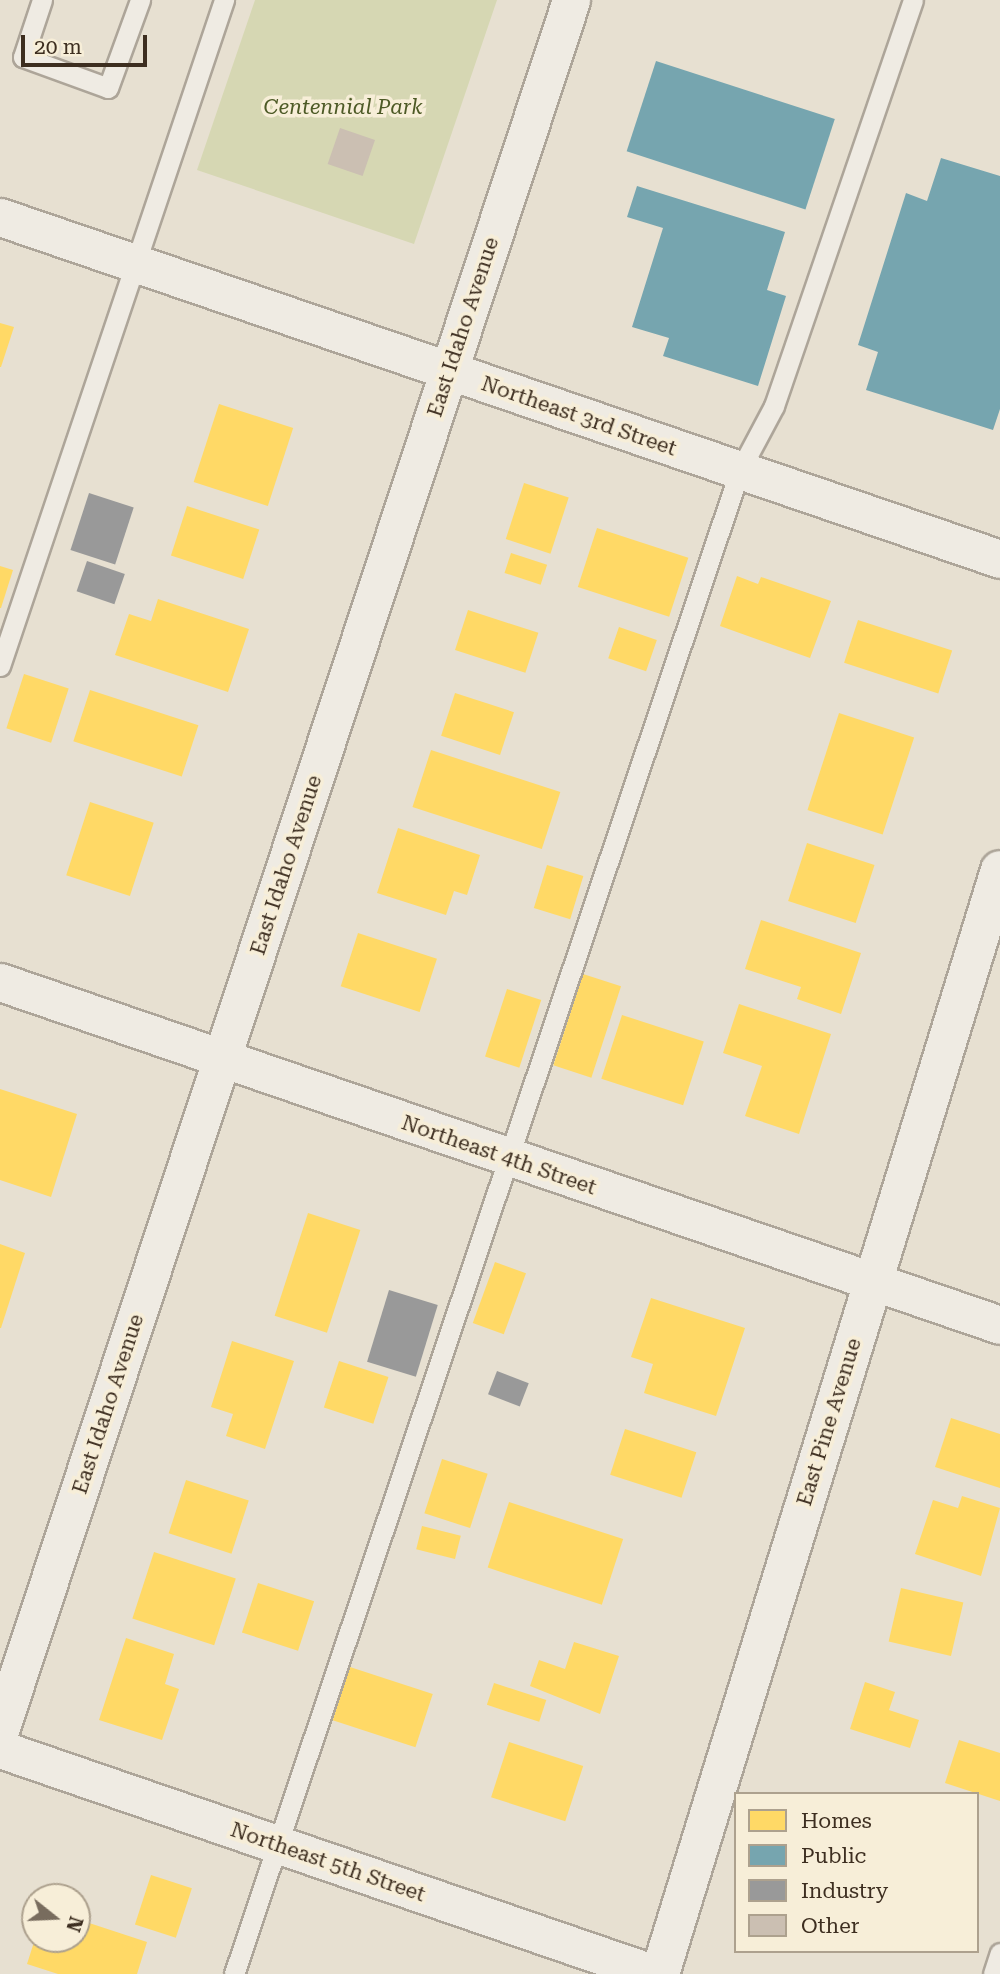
<!DOCTYPE html>
<style>
body{margin:0}
#map{position:relative;width:1000px;height:1974px;overflow:hidden;background:#e7e0d1;font-family:"Roboto Serif",serif}
div>[style]{position:absolute}
.green>*{inset:0;background:#d6d7b3}
.homes>*{inset:0;background:#ffd966;transform-origin:0 0}
.public>*{inset:0;background:#76a5af;transform-origin:0 0}
.industry>*{inset:0;background:#999;transform-origin:0 0}
.building>*{inset:0;background:#cbbfb2;transform-origin:0 0}
.roads{filter:drop-shadow(2px 0 #ada599) drop-shadow(-2px 0 #ada599) drop-shadow(0 2px #ada599) drop-shadow(0 -2px #ada599)}
.service>*{height:19px;margin:-9.5px;padding:0 9.5px;transform-origin:9.5px;border-radius:9.5px;background:#efebe3}
.minor>*{height:37px;margin:-18.5px;padding:0 18.5px;transform-origin:18.5px;border-radius:18.5px;background:#efebe3}
.tertiary>*{height:38px;margin:-19px;padding:0 19px;transform-origin:19px;border-radius:19px;background:#efebe3}
span{translate:-50% -50%;white-space:nowrap;text-align:center;line-height:1.15;-webkit-text-stroke:7px #f7eed8;paint-order:stroke}
.park-label{font-size:21px;color:#4d5a26;font-style:italic}
.street-label{font-size:21px;color:#3d2e20}
.legend{position:absolute;left:734px;top:1792px;width:245px;height:161px;box-sizing:border-box;background:#f7eed8;border:2px solid #ada18e;margin:0;padding:9px 12px;list-style:none;font-size:21px;color:#3d2e20}
.legend li{display:flex;align-items:center;gap:14px;height:35px}
.legend b{width:35px;border:2px solid #ada18e}
.north{position:absolute;left:21px;top:1883px;width:70px;height:70px;box-sizing:border-box;background:#f7eed8;border:2px solid #ada18e;border-radius:50%;rotate:108deg;font-size:19px;font-weight:700;line-height:28px;text-align:center;color:#3d2e20}
.north::after{content:'';display:block;margin:auto;width:24px;height:32px;background:#786c5e;clip-path:polygon(50% 0,100% 100%,50% 72%,0 100%)}
.scale{position:absolute;left:21px;top:35px;width:126px;height:32px;box-sizing:border-box;border:4px solid #3d2e20;border-top:0;padding-left:9px;font-size:21px;line-height:24px;white-space:nowrap;color:#3d2e20;-webkit-text-stroke:5px #f7eed8;paint-order:stroke}
</style>
<div id="map">
<div class="green">
<i style="clip-path:polygon(255px 0,497px 0,414px 244px,197px 170px)"></i>
</div>
<div class="homes">
<i style="clip-path:polygon(0 323px,14px 327px,1px 367px,0 367px)"></i>
<i style="left:219px;top:404px;width:78px;height:82px;rotate:18deg"></i>
<i style="left:524px;top:483px;width:47px;height:59px;rotate:18deg"></i>
<i style="left:187px;top:506px;width:76px;height:52px;rotate:18deg"></i>
<i style="left:597px;top:528px;width:96px;height:62px;rotate:18deg"></i>
<i style="left:511px;top:553px;width:38px;height:21px;rotate:18deg"></i>
<i style="clip-path:polygon(0 566px,13px 570px,1px 608px,0 608px)"></i>
<i style="clip-path:polygon(737px 576px,758px 584px,761px 577px,831px 601px,810px 658px,720px 626px)"></i>
<i style="clip-path:polygon(158px 599px,249px 629px,228px 692px,115px 655px,129px 614px,151px 621px)"></i>
<i style="left:468px;top:610px;width:74px;height:42px;rotate:18deg"></i>
<i style="left:858px;top:620px;width:99px;height:45px;rotate:18deg"></i>
<i style="left:619px;top:627px;width:40px;height:33px;rotate:19deg"></i>
<i style="left:24px;top:674px;width:47px;height:57px;rotate:18deg"></i>
<i style="left:90px;top:690px;width:114px;height:54px;rotate:18deg"></i>
<i style="left:455px;top:693px;width:62px;height:45px;rotate:18deg"></i>
<i style="left:839px;top:713px;width:79px;height:102px;rotate:18deg"></i>
<i style="left:431px;top:750px;width:136px;height:60px;rotate:18deg"></i>
<i style="left:90px;top:802px;width:67px;height:77px;rotate:18deg"></i>
<i style="clip-path:polygon(398px 828px,480px 855px,467px 895px,454px 891px,446px 915px,377px 893px)"></i>
<i style="left:807px;top:843px;width:71px;height:61px;rotate:18deg"></i>
<i style="left:547px;top:865px;width:38px;height:45px;rotate:17deg"></i>
<i style="clip-path:polygon(761px 920px,861px 953px,841px 1014px,797px 999px,801px 987px,745px 969px)"></i>
<i style="left:358px;top:933px;width:83px;height:56px;rotate:18deg"></i>
<i style="left:583px;top:974px;width:40px;height:96px;rotate:18deg"></i>
<i style="left:507px;top:989px;width:36px;height:71px;rotate:18deg"></i>
<i style="clip-path:polygon(739px 1004px,831px 1034px,799px 1134px,745px 1116px,762px 1066px,723px 1053px)"></i>
<i style="left:622px;top:1015px;width:86px;height:67px;rotate:18deg"></i>
<i style="clip-path:polygon(0 1089px,77px 1114px,51px 1197px,0 1180px)"></i>
<i style="left:308px;top:1213px;width:55px;height:108px;rotate:18deg"></i>
<i style="clip-path:polygon(0 1244px,25px 1253px,1px 1328px,0 1328px)"></i>
<i style="left:495px;top:1262px;width:33px;height:65px;rotate:20deg"></i>
<i style="clip-path:polygon(651px 1298px,745px 1328px,716px 1416px,644px 1393px,653px 1364px,631px 1357px)"></i>
<i style="clip-path:polygon(232px 1341px,294px 1361px,265px 1449px,226px 1436px,233px 1414px,211px 1407px)"></i>
<i style="left:339px;top:1361px;width:52px;height:49px;rotate:18deg"></i>
<i style="clip-path:polygon(951px 1418px,1000px 1434px,1000px 1488px,935px 1467px)"></i>
<i style="left:625px;top:1429px;width:75px;height:48px;rotate:18deg"></i>
<i style="left:442px;top:1459px;width:48px;height:57px;rotate:18deg"></i>
<i style="left:186px;top:1480px;width:66px;height:56px;rotate:18deg"></i>
<i style="clip-path:polygon(962px 1496px,1000px 1508px,981px 1576px,915px 1554px,933px 1500px,958px 1508px)"></i>
<i style="left:509px;top:1502px;width:120px;height:69px;rotate:18deg"></i>
<i style="left:422px;top:1526px;width:40px;height:24px;rotate:14deg"></i>
<i style="left:154px;top:1552px;width:86px;height:70px;rotate:18deg"></i>
<i style="left:258px;top:1583px;width:59px;height:52px;rotate:18deg"></i>
<i style="left:901px;top:1588px;width:64px;height:55px;rotate:13deg"></i>
<i style="clip-path:polygon(126px 1638px,174px 1654px,165px 1684px,179px 1689px,162px 1740px,99px 1720px)"></i>
<i style="clip-path:polygon(574px 1642px,619px 1656px,600px 1714px,530px 1686px,539px 1660px,565px 1669px)"></i>
<i style="left:350px;top:1667px;width:87px;height:56px;rotate:18deg"></i>
<i style="clip-path:polygon(865px 1682px,895px 1692px,889px 1710px,919px 1720px,910px 1748px,850px 1729px)"></i>
<i style="left:494px;top:1683px;width:55px;height:23px;rotate:18deg"></i>
<i style="clip-path:polygon(959px 1740px,1000px 1753px,1000px 1801px,945px 1783px)"></i>
<i style="left:509px;top:1742px;width:78px;height:58px;rotate:18deg"></i>
<i style="left:151px;top:1875px;width:43px;height:52px;rotate:18deg"></i>
<i style="clip-path:polygon(77px 1919px,147px 1942px,137px 1974px,58px 1974px,27px 1964px,35px 1939px,77px 1939px)"></i>
</div>
<div class="public">
<i style="left:656px;top:61px;width:188px;height:95px;rotate:18deg"></i>
<i style="clip-path:polygon(941px 158px,1000px 176px,1000px 409px,993px 430px,866px 390px,878px 352px,858px 345px,906px 193px,927px 201px)"></i>
<i style="clip-path:polygon(637px 186px,785px 232px,767px 290px,786px 296px,758px 386px,663px 356px,669px 338px,632px 327px,663px 228px,627px 217px)"></i>
</div>
<div class="industry">
<i style="left:89px;top:493px;width:47px;height:60px;rotate:18deg"></i>
<i style="left:87px;top:561px;width:40px;height:32px;rotate:19deg"></i>
<i style="left:389px;top:1290px;width:51px;height:75px;rotate:17deg"></i>
<i style="left:497px;top:1371px;width:34px;height:25px;rotate:21deg"></i>
</div>
<div class="building">
<i style="left:340px;top:128px;width:37px;height:38px;rotate:19deg"></i>
</div>
<div class="roads">
<div class="service">
<i style="left:42px;top:0;width:60px;rotate:108.4deg"></i>
<i style="left:23px;top:57px;width:90px;rotate:20deg"></i>
<i style="left:108px;top:88px;width:94px;rotate:-70deg"></i>
<i style="left:0;top:666px;width:703px;rotate:-71.41deg"></i>
<i style="left:234px;top:1974px;width:1587px;rotate:-71.41deg"></i>
<i style="left:740px;top:470px;width:72px;rotate:-62deg"></i>
<i style="left:774px;top:406px;width:429px;rotate:-71.1deg"></i>
<i style="left:993px;top:1974px;width:22px;rotate:-72deg"></i>
</div>
<div class="minor">
<i style="left:0;top:217px;width:1057px;rotate:18.88deg"></i>
<i style="left:0;top:982px;width:1057px;rotate:18.93deg"></i>
<i style="left:0;top:1730px;width:1822px;rotate:-71.73deg"></i>
<i style="left:0;top:1749px;width:693px;rotate:18.96deg"></i>
</div>
<div class="tertiary">
<i style="left:660px;top:1974px;width:1155px;rotate:-72.88deg"></i>
</div>
</div>
<div class="park-label">
<span style="left:343px;top:107px">Centennial Park</span>
</div>
<div class="street-label">
<span style="left:463px;top:327px;rotate:-72deg">East Idaho Avenue</span>
<span style="left:579px;top:416px;rotate:19deg">Northeast 3rd Street</span>
<span style="left:286px;top:865px;rotate:-72deg">East Idaho Avenue</span>
<span style="left:499px;top:1155px;rotate:19deg">Northeast 4th Street</span>
<span style="left:108px;top:1404px;rotate:-72deg">East Idaho Avenue</span>
<span style="left:829px;top:1422px;rotate:-73deg">East Pine Avenue</span>
<span style="left:328px;top:1862px;rotate:19deg">Northeast 5th Street</span>
</div>
<ul class="legend">
<li><b style="height:19px;background:#ffd966"></b>Homes</li>
<li><b style="height:19px;background:#76a5af"></b>Public</li>
<li><b style="height:19px;background:#999"></b>Industry</li>
<li><b style="height:19px;background:#cbbfb2"></b>Other</li>
</ul>
<div class="north">N</div>
<div class="scale">20 m</div>
</div>
